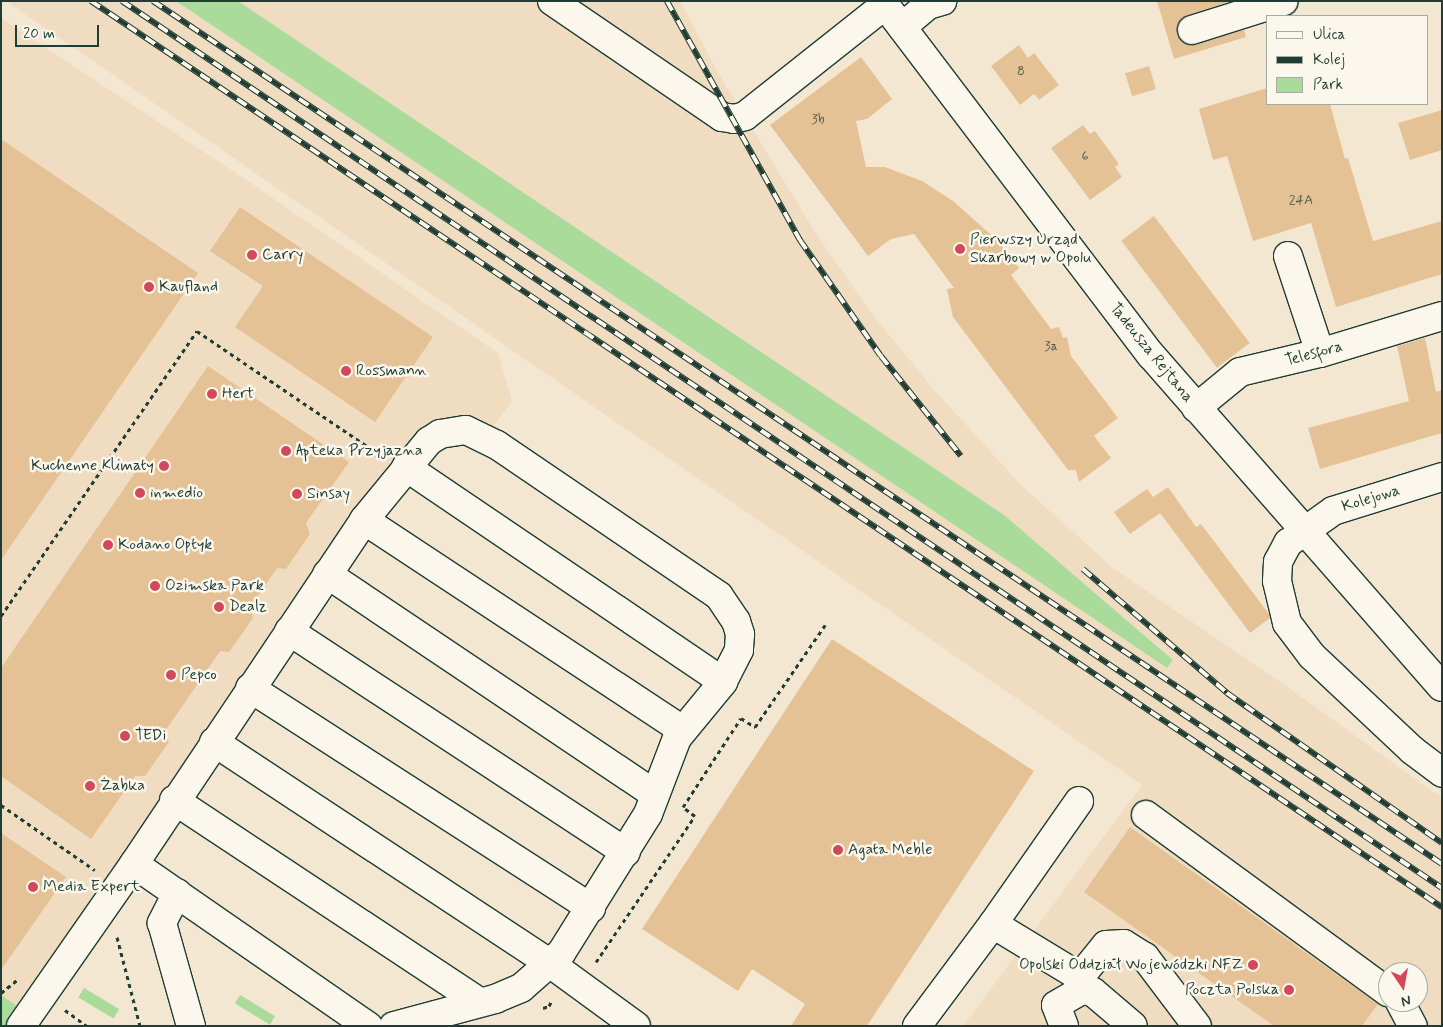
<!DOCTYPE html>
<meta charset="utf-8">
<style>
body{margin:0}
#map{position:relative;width:1443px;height:1027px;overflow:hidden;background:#f4e7d2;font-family:Mynerve,sans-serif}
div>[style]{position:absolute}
.built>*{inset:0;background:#f0dcc0}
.green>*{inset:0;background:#aadb9b;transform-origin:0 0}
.building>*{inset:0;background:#e5c296;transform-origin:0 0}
.path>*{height:3px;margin-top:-1.5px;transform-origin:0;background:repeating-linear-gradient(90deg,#1f3d34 0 4px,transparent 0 8px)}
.roads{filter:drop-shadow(1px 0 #1f3d34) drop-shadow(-1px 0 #1f3d34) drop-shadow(0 1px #1f3d34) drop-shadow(0 -1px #1f3d34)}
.minor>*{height:28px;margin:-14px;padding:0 14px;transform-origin:14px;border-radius:14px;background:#fbf7ec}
.rail>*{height:5.5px;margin-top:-2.75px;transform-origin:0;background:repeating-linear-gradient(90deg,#fbf7ec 0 11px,#1f3d34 0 22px);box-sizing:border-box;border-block:1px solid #1f3d34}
.dots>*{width:14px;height:14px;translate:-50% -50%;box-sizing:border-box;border:2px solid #fbf7ec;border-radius:50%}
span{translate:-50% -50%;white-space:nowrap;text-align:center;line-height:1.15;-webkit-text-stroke:5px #fbf7ec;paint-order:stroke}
.number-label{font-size:14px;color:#505e4c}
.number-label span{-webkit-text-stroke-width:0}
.poi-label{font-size:16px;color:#1f3d34}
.left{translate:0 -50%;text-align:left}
.right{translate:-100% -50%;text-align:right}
.street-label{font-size:16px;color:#1f3d34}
.frame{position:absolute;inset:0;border:2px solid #1f3d34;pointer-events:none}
.legend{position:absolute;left:1266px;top:15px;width:162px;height:90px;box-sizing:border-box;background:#fbf7ec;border:1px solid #a3ada2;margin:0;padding:6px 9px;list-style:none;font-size:15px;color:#1f3d34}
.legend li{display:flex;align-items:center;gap:10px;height:25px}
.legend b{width:25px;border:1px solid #a3ada2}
.north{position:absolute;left:1378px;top:962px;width:50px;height:50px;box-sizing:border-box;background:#fbf7ec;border:1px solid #a3ada2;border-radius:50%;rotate:168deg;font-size:14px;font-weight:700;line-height:20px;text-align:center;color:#1f3d34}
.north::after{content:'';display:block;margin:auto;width:18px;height:22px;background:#d1495b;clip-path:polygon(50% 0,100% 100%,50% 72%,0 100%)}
.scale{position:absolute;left:15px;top:25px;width:84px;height:22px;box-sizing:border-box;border:2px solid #1f3d34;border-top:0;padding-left:6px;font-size:15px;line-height:18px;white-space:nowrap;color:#1f3d34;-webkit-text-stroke:4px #fbf7ec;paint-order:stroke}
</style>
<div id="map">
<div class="built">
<i style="clip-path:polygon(evenodd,6px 1px,176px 1px,1167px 668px,1173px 660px,1004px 515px,238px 1px,680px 1px,717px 71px,817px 235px,872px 314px,936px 392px,1020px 484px,1113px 568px,1286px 686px,1442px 798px,1442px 1026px,963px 1026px,1142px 785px,6px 1px,1388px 972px,1418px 972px,1418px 1002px,1388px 1002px,1388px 972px)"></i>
<i style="clip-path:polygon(1px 18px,254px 185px,498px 353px,512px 401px,485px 438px,440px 434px,29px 1014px,1px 995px)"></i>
</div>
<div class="green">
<i style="clip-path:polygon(176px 1px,238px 1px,1004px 515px,1173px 660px,1167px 668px)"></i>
<i style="left:84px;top:988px;width:41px;height:11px;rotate:31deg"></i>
<i style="clip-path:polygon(1px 995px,29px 1014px,21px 1026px,1px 1026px)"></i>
<i style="left:240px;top:995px;width:41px;height:10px;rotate:31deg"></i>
</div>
<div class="building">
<i style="clip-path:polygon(1157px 1px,1231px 1px,1181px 19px,1177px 34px,1188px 45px,1244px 30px,1246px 37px,1174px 59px)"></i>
<i style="clip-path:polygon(1019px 45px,1028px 58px,1034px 53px,1059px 85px,1039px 100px,1034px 94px,1020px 105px,991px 66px)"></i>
<i style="clip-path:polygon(861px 57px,892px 99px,867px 119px,856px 121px,866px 167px,885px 167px,922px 181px,953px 201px,997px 240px,1019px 268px,1011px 275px,1051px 329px,1059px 327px,1063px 338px,1067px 337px,1071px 356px,1118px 418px,1094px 436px,1111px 458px,1079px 482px,1076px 470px,1068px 470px,953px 317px,947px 289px,954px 288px,914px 234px,891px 239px,868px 256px,770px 125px)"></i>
<i style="left:1149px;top:66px;width:24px;height:25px;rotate:73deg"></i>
<i style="clip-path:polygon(1267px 88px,1267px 104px,1330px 104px,1345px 159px,1348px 158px,1373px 241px,1442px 221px,1442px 274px,1336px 307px,1311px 223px,1253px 241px,1227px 156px,1213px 160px,1199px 109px)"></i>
<i style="clip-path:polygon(1442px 110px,1442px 150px,1410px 160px,1398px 123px)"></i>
<i style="clip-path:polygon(1083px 125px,1090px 134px,1095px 131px,1119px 164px,1115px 167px,1122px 177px,1090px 200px,1051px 148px)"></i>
<i style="clip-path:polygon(1px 139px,198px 273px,1px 560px)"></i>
<i style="clip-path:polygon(240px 207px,433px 337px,375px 422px,235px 327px,263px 286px,210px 251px)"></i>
<i style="left:1154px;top:216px;width:159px;height:41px;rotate:53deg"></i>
<i style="clip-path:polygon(1425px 338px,1436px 392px,1442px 390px,1442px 433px,1320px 469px,1308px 428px,1409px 401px,1397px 346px)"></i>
<i style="clip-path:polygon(208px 366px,349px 462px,306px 523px,310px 534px,286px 569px,277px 568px,250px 608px,253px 618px,229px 652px,220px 651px,164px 733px,169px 742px,145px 776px,135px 776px,91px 839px,1px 776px,1px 668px)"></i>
<i style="clip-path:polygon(1168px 487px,1196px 527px,1201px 524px,1269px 614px,1270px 618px,1250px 633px,1160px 513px,1130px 534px,1114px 512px,1147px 489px,1153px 497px)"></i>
<i style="clip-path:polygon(832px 639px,1034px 771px,867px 1026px,791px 1026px,805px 1004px,752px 969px,738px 991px,642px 929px)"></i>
<i style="clip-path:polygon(1130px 827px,1378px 1004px,1362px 1026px,1274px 1026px,1084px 892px)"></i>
<i style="clip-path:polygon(1px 833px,66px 877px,1px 970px)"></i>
</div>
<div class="path">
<i style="left:1px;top:616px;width:346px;rotate:-55.5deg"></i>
<i style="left:197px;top:331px;width:220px;rotate:34.1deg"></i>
<i style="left:379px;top:454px;width:5px;rotate:127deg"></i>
<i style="left:1px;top:805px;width:114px;rotate:34.7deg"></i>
<i style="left:117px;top:937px;width:92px;rotate:75.5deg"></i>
<i style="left:596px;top:962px;width:176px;rotate:-55.9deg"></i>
<i style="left:695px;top:816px;width:15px;rotate:-143deg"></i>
<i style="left:683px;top:807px;width:106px;rotate:-56.9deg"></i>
<i style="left:741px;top:718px;width:17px;rotate:33deg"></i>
<i style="left:755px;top:727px;width:124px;rotate:-55.5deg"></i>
<i style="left:1px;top:993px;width:21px;rotate:-39deg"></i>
<i style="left:543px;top:1008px;width:6px;rotate:-18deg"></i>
<i style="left:549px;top:1006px;width:7px;rotate:-63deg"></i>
<i style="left:65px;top:1010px;width:27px;rotate:36deg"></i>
</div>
<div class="roads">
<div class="minor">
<i style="left:552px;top:1px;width:206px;rotate:34.3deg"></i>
<i style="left:722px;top:117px;width:12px;rotate:9deg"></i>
<i style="left:734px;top:119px;width:11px;rotate:-15deg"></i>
<i style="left:745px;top:116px;width:179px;rotate:-38.4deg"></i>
<i style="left:882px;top:1px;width:445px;rotate:52.8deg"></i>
<i style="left:1151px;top:355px;width:441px;rotate:48.8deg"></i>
<i style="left:902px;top:27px;width:34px;rotate:-40deg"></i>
<i style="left:928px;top:5px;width:15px;rotate:-16deg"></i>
<i style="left:1192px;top:30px;width:96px;rotate:-17.5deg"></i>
<i style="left:1288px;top:256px;width:102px;rotate:71.7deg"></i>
<i style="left:1196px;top:408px;width:57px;rotate:-39.3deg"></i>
<i style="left:1240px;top:372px;width:82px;rotate:-13.4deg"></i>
<i style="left:1320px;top:353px;width:127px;rotate:-16.9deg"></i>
<i style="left:406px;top:467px;width:383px;rotate:34.1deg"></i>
<i style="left:1442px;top:477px;width:114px;rotate:162.7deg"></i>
<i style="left:1333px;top:511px;width:55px;rotate:144.6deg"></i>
<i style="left:1288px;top:543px;width:21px;rotate:118deg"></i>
<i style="left:1278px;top:562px;width:19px;rotate:93deg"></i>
<i style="left:1277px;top:581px;width:43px;rotate:76.6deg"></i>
<i style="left:1287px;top:623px;width:41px;rotate:52.9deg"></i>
<i style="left:1312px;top:656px;width:137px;rotate:43.2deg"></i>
<i style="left:1412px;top:750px;width:38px;rotate:37deg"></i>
<i style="left:364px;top:520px;width:381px;rotate:33.4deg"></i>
<i style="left:327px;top:574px;width:395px;rotate:33.9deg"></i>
<i style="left:289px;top:631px;width:403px;rotate:33.3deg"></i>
<i style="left:250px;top:688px;width:406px;rotate:32.8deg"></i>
<i style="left:214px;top:742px;width:404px;rotate:33.4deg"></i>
<i style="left:551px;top:964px;width:105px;rotate:36.1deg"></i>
<i style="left:174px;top:800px;width:366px;rotate:33.5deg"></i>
<i style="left:1146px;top:815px;width:300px;rotate:36.2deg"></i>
<i style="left:134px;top:864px;width:285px;rotate:34.7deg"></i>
<i style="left:177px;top:893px;width:34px;rotate:117deg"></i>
<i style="left:162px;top:923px;width:107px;rotate:74.3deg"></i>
<i style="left:993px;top:924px;width:150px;rotate:-55deg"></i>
<i style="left:1080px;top:977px;width:41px;rotate:-50.9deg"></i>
<i style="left:1106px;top:945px;width:18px;rotate:-3deg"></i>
<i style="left:1124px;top:944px;width:25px;rotate:32deg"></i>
<i style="left:1145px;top:957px;width:86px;rotate:53deg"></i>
<i style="left:1400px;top:1002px;width:27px;rotate:62deg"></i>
<i style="left:21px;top:1026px;width:198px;rotate:-55.1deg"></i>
<i style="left:134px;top:864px;width:414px;rotate:-56.2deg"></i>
<i style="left:364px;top:520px;width:102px;rotate:-50.6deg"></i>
<i style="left:429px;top:441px;width:13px;rotate:-32deg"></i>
<i style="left:440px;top:434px;width:26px;rotate:-9deg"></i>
<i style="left:466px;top:430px;width:34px;rotate:26deg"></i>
<i style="left:497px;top:445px;width:268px;rotate:34.2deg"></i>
<i style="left:719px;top:596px;width:30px;rotate:56deg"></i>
<i style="left:736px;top:621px;width:14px;rotate:73deg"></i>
<i style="left:740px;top:634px;width:16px;rotate:94deg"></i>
<i style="left:739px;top:650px;width:36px;rotate:117deg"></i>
<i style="left:723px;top:682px;width:72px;rotate:129.4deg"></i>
<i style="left:677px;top:738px;width:81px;rotate:110.9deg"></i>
<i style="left:648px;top:814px;width:164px;rotate:122deg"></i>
<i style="left:561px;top:953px;width:53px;rotate:138.8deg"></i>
<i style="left:521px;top:988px;width:28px;rotate:157deg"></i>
<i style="left:495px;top:999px;width:105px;rotate:165deg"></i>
<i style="left:917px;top:1026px;width:127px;rotate:-53.3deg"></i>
<i style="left:993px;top:924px;width:102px;rotate:31.3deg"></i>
<i style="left:1080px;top:977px;width:13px;rotate:81deg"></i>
<i style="left:1064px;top:1026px;width:22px;rotate:-111deg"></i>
<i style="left:1056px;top:1005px;width:30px;rotate:-30deg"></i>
<i style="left:1082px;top:990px;width:11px;rotate:10deg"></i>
<i style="left:1093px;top:992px;width:52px;rotate:40.4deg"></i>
</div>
</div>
<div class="rail">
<i style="left:91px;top:1px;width:1627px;rotate:33.85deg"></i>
<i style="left:122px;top:1px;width:1590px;rotate:33.9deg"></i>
<i style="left:153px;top:1px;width:1551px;rotate:33.8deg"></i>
<i style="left:667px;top:1px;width:274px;rotate:60.9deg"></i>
<i style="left:800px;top:240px;width:141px;rotate:55.1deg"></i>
<i style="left:881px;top:356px;width:128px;rotate:51.3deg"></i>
<i style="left:1083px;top:569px;width:190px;rotate:40.7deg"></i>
<i style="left:1227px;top:693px;width:262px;rotate:34.9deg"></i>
</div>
<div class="dots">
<i style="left:960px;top:249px;background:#d1495b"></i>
<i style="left:252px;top:255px;background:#d1495b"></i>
<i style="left:149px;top:287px;background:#d1495b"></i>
<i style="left:346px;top:371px;background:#d1495b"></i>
<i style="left:212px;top:394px;background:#d1495b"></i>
<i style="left:286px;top:451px;background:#d1495b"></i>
<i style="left:164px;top:466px;background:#d1495b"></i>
<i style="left:140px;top:493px;background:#d1495b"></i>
<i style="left:297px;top:494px;background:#d1495b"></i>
<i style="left:108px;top:545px;background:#d1495b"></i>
<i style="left:155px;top:586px;background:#d1495b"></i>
<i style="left:219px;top:607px;background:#d1495b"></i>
<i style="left:171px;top:675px;background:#d1495b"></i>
<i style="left:125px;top:736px;background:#d1495b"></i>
<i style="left:90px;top:786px;background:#d1495b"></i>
<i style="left:838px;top:850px;background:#d1495b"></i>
<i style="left:33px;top:887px;background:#d1495b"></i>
<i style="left:1253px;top:965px;background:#d1495b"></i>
<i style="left:1289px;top:990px;background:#d1495b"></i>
</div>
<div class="number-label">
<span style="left:1021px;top:71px">8</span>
<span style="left:818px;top:119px">3b</span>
<span style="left:1085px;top:156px">6</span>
<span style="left:1301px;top:200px">24A</span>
<span style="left:1051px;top:346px">3a</span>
</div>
<div class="poi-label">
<span class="left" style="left:970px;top:249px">Pierwszy Urząd<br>Skarbowy w Opolu</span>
<span class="left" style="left:262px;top:255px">Carry</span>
<span class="left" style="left:159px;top:287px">Kaufland</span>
<span class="left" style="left:356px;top:371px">Rossmann</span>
<span class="left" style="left:222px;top:394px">Hert</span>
<span class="left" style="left:296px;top:451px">Apteka Przyjazna</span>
<span class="right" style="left:154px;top:466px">Kuchenne Klimaty</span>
<span class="left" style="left:150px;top:493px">inmedio</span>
<span class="left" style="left:307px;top:494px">Sinsay</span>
<span class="left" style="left:118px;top:545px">Kodano Optyk</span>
<span class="left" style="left:165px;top:586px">Ozimska Park</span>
<span class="left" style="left:229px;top:607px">Dealz</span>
<span class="left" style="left:181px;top:675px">Pepco</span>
<span class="left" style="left:135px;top:736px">TEDi</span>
<span class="left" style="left:100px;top:786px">Żabka</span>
<span class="left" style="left:848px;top:850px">Agata Meble</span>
<span class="left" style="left:43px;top:887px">Media Expert</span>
<span class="right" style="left:1243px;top:965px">Opolski Oddział Wojewódzki NFZ</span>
<span class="right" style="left:1279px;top:990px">Poczta Polska</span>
</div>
<div class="street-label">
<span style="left:1151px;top:353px;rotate:51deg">Tadeusza Rejtana</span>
<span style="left:1314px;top:354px;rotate:-15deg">Telesfora</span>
<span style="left:1371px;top:499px;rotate:-17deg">Kolejowa</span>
</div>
<div class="frame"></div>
<ul class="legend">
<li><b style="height:6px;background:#fbf7ec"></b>Ulica</li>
<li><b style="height:6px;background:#1f3d34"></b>Kolej</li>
<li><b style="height:14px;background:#aadb9b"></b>Park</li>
</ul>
<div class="north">N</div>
<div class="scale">20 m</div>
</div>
